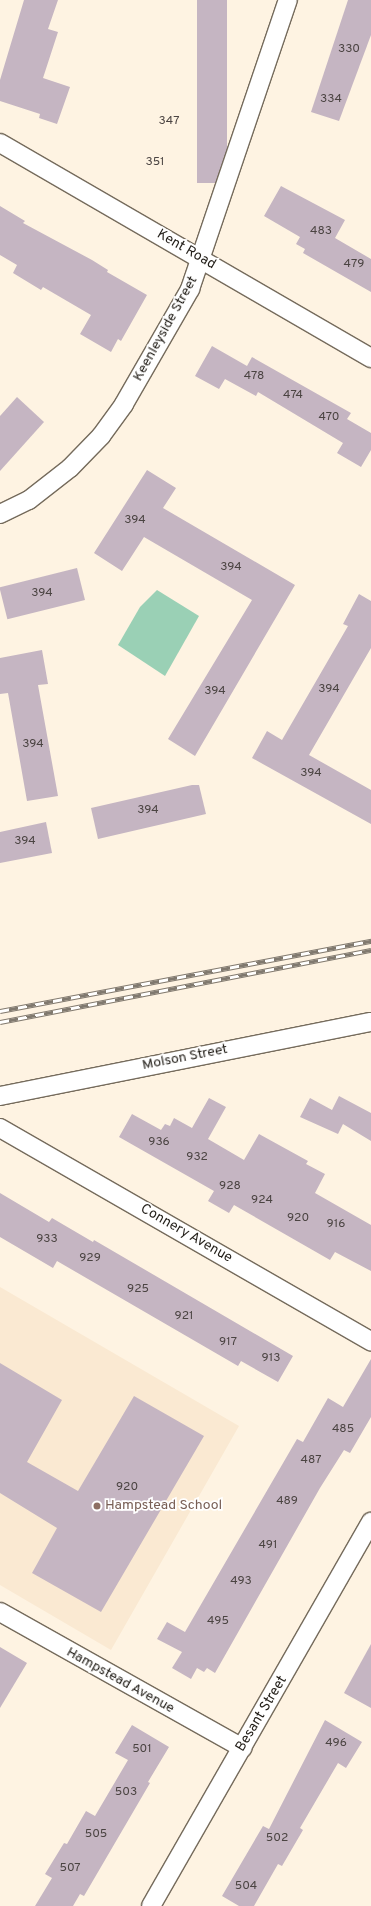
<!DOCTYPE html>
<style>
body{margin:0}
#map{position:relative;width:371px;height:1906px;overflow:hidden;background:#fef3e2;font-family:Overpass,sans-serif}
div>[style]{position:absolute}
.built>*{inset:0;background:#fae9d2}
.green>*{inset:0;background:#9ad0b5}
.building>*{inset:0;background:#c5b5c2;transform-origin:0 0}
.roads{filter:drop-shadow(1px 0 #756b5c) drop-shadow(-1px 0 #756b5c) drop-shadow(0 1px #756b5c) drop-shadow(0 -1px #756b5c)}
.minor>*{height:18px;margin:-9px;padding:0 9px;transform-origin:9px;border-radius:9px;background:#fff}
.rail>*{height:4.5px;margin-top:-2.25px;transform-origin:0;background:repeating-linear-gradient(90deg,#fff 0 9px,#80796f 0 18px);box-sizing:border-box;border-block:1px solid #80796f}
.dots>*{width:11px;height:11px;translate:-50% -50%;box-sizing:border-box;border:2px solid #fff;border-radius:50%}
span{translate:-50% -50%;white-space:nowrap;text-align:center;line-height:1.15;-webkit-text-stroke:3.5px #fff;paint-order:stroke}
.number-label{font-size:12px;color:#4b4442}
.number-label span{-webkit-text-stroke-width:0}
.street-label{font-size:14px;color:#221e18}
.education-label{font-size:14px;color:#785e54}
.left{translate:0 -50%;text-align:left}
</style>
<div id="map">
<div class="built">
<i style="clip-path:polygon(0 1287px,239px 1426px,111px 1650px,0 1585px)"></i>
</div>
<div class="green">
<i style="clip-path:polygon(157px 590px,199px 616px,165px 676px,118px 645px,140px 607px)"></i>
</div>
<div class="building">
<i style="clip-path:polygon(24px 0,58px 0,48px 29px,58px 32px,43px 78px,70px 87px,57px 124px,39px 118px,40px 114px,0 101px,0 80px)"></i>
<i style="left:197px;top:0;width:30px;height:183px"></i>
<i style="clip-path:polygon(348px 0,371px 0,371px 35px,339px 121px,311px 112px)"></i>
<i style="clip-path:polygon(281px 186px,345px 220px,335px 238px,371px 259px,371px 292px,303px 253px,305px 249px,296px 244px,300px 237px,264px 216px)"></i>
<i style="clip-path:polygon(0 206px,25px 221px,23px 223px,92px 260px,108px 270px,107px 272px,147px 295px,121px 341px,118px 339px,111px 352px,80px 334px,91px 315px,43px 287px,41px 290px,13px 273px,17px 265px,0 255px)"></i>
<i style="clip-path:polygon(212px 346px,247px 366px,252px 357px,351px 413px,347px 419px,371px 433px,371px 450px,361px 467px,337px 453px,343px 443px,258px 392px,256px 396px,225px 379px,219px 389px,195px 376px)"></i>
<i style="clip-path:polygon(17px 397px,44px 422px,0 471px,0 416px)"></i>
<i style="clip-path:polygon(147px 470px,176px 488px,163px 508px,295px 585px,195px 756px,168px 739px,252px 600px,144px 537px,122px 571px,94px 553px)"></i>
<i style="left:77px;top:568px;width:33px;height:80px;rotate:76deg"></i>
<i style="clip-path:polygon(359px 594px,371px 601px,371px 648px,309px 755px,371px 790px,371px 824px,252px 758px,267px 731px,282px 740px,348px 626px,343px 624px)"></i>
<i style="clip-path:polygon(42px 650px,48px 684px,38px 685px,58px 796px,27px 801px,8px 693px,0 694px,0 658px)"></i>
<i style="clip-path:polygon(192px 785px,199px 785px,206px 814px,98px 839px,91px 808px)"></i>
<i style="clip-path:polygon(46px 822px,52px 853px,0 863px,0 832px)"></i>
<i style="clip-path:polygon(339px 1096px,371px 1113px,371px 1141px,343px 1124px,338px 1134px,300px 1117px,310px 1098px,332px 1110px)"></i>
<i style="clip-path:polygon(209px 1098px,226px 1107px,208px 1139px,244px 1160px,259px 1134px,308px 1161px,306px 1164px,325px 1174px,315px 1193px,371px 1225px,371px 1271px,335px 1252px,330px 1260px,234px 1205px,229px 1213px,208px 1201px,214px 1191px,119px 1137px,132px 1114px,161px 1130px,165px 1124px,170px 1126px,174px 1118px,192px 1128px)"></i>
<i style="clip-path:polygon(0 1193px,49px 1222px,52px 1218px,93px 1242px,94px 1240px,293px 1356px,278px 1382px,241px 1361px,238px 1366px,57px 1261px,53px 1268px,0 1237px)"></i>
<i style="clip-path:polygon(371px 1359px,371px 1417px,350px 1453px,344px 1450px,320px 1488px,215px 1673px,207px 1668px,204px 1672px,197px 1668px,191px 1679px,172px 1668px,182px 1652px,157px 1639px,167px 1622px,185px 1632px,297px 1439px,303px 1442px,328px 1398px,343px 1407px)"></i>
<i style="clip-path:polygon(0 1363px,62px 1400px,27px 1462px,78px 1491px,134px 1396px,204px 1436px,101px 1612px,32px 1573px,57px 1528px,0 1493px)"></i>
<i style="clip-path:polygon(371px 1644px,371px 1708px,344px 1693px)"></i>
<i style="clip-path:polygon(0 1647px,27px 1663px,0 1708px)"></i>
<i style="clip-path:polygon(325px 1720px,362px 1742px,346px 1768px,338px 1763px,300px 1828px,303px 1830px,282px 1866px,278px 1864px,254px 1906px,239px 1906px,222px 1896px,263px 1826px,269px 1829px)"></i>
<i style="clip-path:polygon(132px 1725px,169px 1747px,148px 1782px,150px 1783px,84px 1896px,80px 1894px,73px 1906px,35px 1906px,52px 1878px,45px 1874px,64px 1843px,67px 1844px,86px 1811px,95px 1816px,128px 1760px,115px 1753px)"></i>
</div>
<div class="roads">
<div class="minor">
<i style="left:0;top:143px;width:429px;rotate:30.1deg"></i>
<i style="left:0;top:514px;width:32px;rotate:-26deg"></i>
<i style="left:29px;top:500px;width:52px;rotate:-38deg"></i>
<i style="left:70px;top:468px;width:45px;rotate:-45.9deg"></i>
<i style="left:101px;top:436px;width:39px;rotate:-54deg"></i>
<i style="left:124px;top:404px;width:133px;rotate:-60.1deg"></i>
<i style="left:190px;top:289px;width:305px;rotate:-71.3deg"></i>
<i style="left:0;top:1096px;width:378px;rotate:-11.3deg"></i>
<i style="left:0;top:1128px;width:428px;rotate:29.9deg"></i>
<i style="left:0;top:1612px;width:278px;rotate:29.3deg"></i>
<i style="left:151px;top:1906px;width:443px;rotate:-60.2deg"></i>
</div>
</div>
<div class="rail">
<i style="left:0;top:1011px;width:378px;rotate:-10.7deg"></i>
<i style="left:0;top:1022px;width:378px;rotate:-11deg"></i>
</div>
<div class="dots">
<i style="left:97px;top:1506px;background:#8d6e63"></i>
</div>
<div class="number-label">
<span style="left:349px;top:50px">330</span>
<span style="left:331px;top:100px">334</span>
<span style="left:169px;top:122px">347</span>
<span style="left:155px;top:163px">351</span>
<span style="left:321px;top:232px">483</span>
<span style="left:354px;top:265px">479</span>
<span style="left:254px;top:377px">478</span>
<span style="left:293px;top:396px">474</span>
<span style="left:329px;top:418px">470</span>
<span style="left:135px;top:521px">394</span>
<span style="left:231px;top:568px">394</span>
<span style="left:42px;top:594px">394</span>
<span style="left:329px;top:690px">394</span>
<span style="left:215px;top:692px">394</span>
<span style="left:33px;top:745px">394</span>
<span style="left:311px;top:774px">394</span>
<span style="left:148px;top:811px">394</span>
<span style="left:25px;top:842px">394</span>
<span style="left:159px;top:1143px">936</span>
<span style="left:197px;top:1158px">932</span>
<span style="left:230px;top:1187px">928</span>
<span style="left:262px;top:1201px">924</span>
<span style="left:298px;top:1219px">920</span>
<span style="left:336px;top:1225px">916</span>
<span style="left:47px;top:1240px">933</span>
<span style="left:90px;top:1259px">929</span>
<span style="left:138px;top:1290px">925</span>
<span style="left:184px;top:1317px">921</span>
<span style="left:228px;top:1343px">917</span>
<span style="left:271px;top:1359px">913</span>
<span style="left:343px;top:1430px">485</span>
<span style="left:311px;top:1461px">487</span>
<span style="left:127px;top:1488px">920</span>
<span style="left:287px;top:1502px">489</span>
<span style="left:268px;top:1546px">491</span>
<span style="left:241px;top:1582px">493</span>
<span style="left:218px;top:1622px">495</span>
<span style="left:336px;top:1744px">496</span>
<span style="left:142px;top:1750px">501</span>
<span style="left:126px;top:1793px">503</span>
<span style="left:96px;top:1835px">505</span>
<span style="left:277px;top:1839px">502</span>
<span style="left:70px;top:1869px">507</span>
<span style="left:246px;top:1887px">504</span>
</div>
<div class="street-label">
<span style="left:186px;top:250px;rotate:30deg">Kent Road</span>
<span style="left:166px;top:329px;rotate:-61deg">Keenleyside Street</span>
<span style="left:185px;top:1058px;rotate:-11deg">Molson Street</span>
<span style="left:186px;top:1234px;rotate:30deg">Connery Avenue</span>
<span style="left:120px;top:1681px;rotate:29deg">Hampstead Avenue</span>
<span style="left:262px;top:1714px;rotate:-59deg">Besant Street</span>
</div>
<div class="education-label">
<span class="left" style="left:105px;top:1506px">Hampstead School</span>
</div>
</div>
